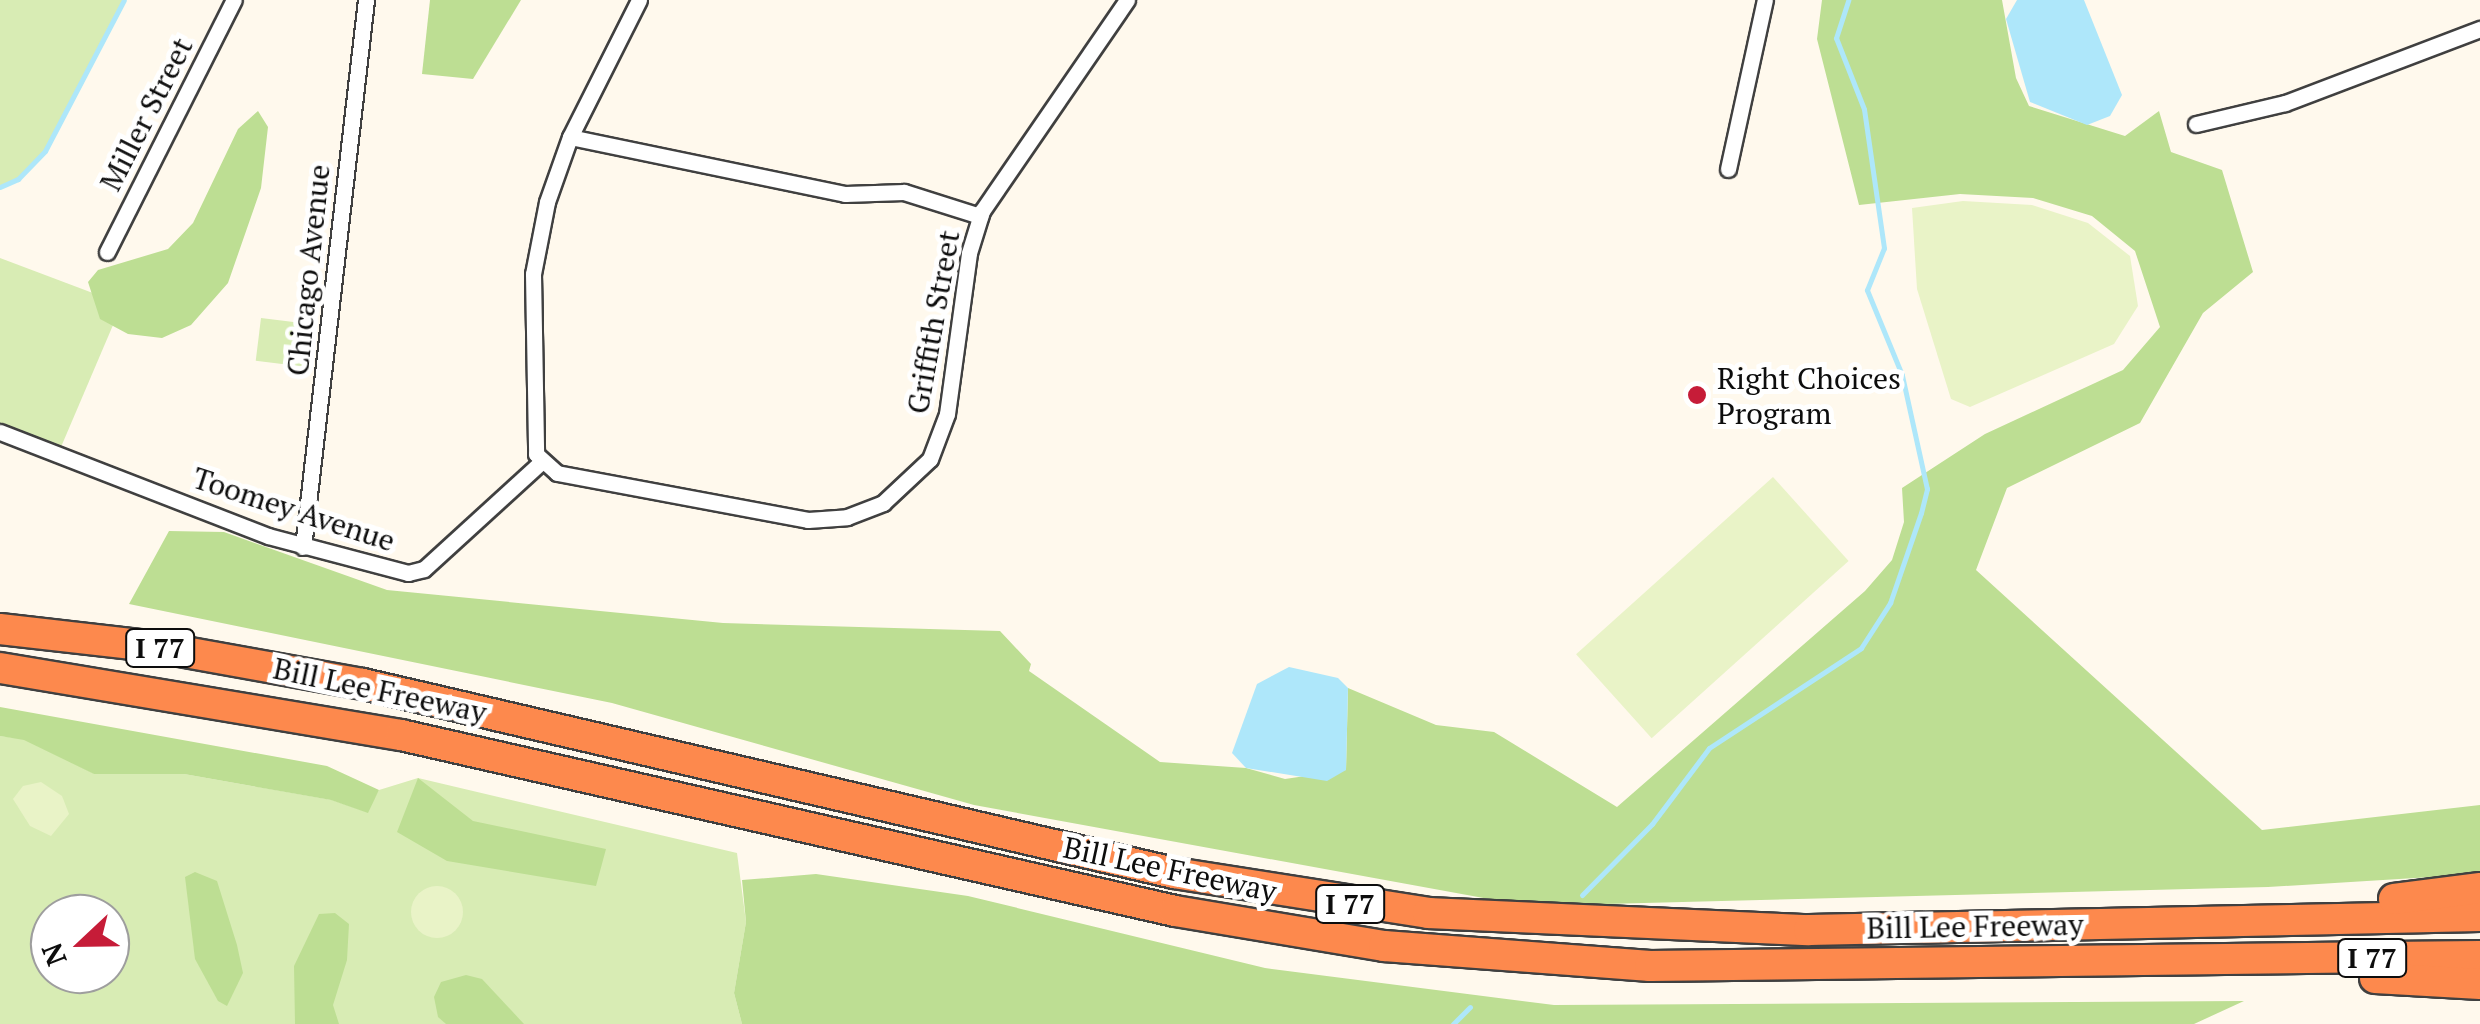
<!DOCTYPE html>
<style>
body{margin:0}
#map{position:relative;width:2480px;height:1024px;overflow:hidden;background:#fff9ed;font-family:"PT Serif",serif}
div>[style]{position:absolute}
.green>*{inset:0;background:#d8ecb4;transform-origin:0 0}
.forest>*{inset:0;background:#bdde93}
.pitch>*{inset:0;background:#e9f3c7;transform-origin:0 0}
.round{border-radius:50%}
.water>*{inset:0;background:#aee7fa}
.stream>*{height:5px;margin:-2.5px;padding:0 2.5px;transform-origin:2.5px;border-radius:2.5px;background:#aee7fa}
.roads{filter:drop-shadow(2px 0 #404040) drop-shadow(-2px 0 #404040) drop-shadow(0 2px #404040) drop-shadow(0 -2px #404040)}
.street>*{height:15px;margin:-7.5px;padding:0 7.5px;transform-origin:7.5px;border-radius:7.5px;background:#fff}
.highway>*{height:30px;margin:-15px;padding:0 15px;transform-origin:15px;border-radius:15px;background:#fd894d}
.dots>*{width:28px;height:28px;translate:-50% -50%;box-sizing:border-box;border:5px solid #fff;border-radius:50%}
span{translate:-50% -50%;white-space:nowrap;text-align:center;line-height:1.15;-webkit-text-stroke:10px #fff;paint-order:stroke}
.shield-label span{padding:2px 8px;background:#fff;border:2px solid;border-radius:8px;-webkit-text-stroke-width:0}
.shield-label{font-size:28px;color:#0d0d0d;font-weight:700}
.street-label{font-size:30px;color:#0d0d0d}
.poi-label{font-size:30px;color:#0d0d0d}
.left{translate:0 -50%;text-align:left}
.north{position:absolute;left:30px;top:894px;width:100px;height:100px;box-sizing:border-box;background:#fff;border:2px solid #9e9e9e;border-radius:50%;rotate:248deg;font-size:28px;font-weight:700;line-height:40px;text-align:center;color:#0d0d0d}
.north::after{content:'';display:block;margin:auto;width:35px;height:45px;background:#c61c38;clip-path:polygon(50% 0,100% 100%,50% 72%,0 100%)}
</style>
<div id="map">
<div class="green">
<i style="clip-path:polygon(0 0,124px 0,45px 151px,19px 179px,0 187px)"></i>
<i style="clip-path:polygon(0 258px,122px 304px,58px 454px,0 432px)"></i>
<i style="left:261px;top:318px;width:47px;height:43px;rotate:7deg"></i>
<i style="clip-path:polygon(evenodd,0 736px,24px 739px,95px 774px,184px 774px,332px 800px,367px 812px,379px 790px,418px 778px,737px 853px,746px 922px,734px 993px,742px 1024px,0 1024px,0 736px,50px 914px,110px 914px,110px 974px,50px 974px,50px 914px)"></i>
</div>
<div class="forest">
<i style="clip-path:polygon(430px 0,521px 0,473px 79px,422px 74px)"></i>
<i style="clip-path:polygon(1822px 0,2002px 0,2016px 78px,2029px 106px,2125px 136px,2159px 111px,2171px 152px,2222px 170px,2253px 272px,2203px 313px,2140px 423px,2007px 488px,1976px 570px,2262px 830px,2480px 805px,2480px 874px,2268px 887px,1527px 906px,974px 805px,612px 703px,129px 604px,169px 531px,224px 532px,387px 590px,723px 623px,1000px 631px,1031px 664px,1029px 671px,1160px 762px,1246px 768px,1285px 779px,1346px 770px,1348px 688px,1436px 725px,1494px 732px,1617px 807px,1865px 591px,1892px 560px,1904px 522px,1902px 488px,1985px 434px,2123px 370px,2160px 327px,2135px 251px,2092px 216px,2033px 198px,1960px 194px,1859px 205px,1817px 39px)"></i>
<i style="clip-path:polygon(258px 111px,268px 127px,261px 188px,228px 283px,191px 325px,162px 338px,128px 334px,100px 319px,88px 282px,98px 270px,168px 249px,193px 223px,238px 129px)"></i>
<i style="clip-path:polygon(0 707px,327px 766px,379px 790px,368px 813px,331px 800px,184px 774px,94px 774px,24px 740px,0 736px)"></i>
<i style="clip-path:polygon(418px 778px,473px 821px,606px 849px,596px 886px,447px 861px,397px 832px)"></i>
<i style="clip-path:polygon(195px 872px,217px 881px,237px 945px,243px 973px,227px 1006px,218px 1001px,195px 959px,185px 877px)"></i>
<i style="clip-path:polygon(816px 874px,968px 896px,1265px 968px,1554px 1005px,2244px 1001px,2194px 1024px,742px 1024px,734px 993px,746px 922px,742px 880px)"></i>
<i style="clip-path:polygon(335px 913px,349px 924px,347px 960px,333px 1005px,339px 1024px,295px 1024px,294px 966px,319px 914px)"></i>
<i style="clip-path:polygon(466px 975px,482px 979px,524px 1024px,446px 1024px,438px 1017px,434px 997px,441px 982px)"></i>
</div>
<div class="pitch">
<i style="clip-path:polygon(1963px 201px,2032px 205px,2088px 223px,2130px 256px,2138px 306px,2114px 344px,1970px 407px,1951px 399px,1917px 289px,1912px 208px)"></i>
<i style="left:1773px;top:477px;width:113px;height:265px;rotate:48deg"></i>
<i style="clip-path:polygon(41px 782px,62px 796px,69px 814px,51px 836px,30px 826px,13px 799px,23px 786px)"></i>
<i class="round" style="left:411px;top:886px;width:52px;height:52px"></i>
</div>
<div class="water">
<i style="clip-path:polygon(2017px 0,2084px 0,2122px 95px,2110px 116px,2087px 125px,2030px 102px,2006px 19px)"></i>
<i style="clip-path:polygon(1289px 667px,1338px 678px,1348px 688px,1346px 770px,1327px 781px,1246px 768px,1232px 753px,1257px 684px)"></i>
</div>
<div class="stream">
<i style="left:0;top:187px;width:20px;rotate:-24deg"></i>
<i style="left:18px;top:179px;width:39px;rotate:-46deg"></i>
<i style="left:45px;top:151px;width:170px;rotate:-62.4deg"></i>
<i style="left:1582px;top:895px;width:100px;rotate:-45.4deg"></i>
<i style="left:1652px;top:824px;width:95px;rotate:-53.1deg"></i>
<i style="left:1709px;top:748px;width:182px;rotate:-33.3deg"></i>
<i style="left:1861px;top:648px;width:54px;rotate:-57.2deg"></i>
<i style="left:1890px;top:603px;width:95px;rotate:-71deg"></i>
<i style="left:1921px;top:513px;width:25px;rotate:-76deg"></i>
<i style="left:1927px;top:489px;width:117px;rotate:-102.4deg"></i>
<i style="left:1902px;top:375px;width:92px;rotate:-112.4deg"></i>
<i style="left:1867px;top:290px;width:45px;rotate:-68deg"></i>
<i style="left:1884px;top:248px;width:140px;rotate:-98.2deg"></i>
<i style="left:1864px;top:109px;width:76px;rotate:-111.5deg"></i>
<i style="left:1836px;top:38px;width:40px;rotate:-72deg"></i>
<i style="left:1453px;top:1024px;width:24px;rotate:-45deg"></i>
</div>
<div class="roads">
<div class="street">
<i style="left:639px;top:0;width:153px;rotate:116.7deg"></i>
<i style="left:570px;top:137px;width:69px;rotate:109.5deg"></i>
<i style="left:547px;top:202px;width:73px;rotate:101deg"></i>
<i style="left:533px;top:274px;width:180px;rotate:89deg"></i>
<i style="left:536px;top:454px;width:28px;rotate:42deg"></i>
<i style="left:557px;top:473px;width:255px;rotate:10.6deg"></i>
<i style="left:808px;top:520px;width:39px;rotate:-4deg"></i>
<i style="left:847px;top:517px;width:39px;rotate:-21deg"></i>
<i style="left:883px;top:503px;width:64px;rotate:-43.1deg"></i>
<i style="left:930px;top:459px;width:48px;rotate:-69.3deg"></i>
<i style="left:947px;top:414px;width:162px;rotate:-82.2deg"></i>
<i style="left:969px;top:253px;width:44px;rotate:-72.8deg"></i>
<i style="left:982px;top:211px;width:256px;rotate:-55.5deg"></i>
<i style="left:2196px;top:124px;width:91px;rotate:-13.3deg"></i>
<i style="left:2285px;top:103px;width:209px;rotate:-20.8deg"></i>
<i style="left:570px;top:137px;width:281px;rotate:11.7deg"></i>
<i style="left:845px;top:194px;width:59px;rotate:-1.9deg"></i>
<i style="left:904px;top:192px;width:80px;rotate:17.5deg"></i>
<i style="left:1728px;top:169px;width:173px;rotate:-77.7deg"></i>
<i style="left:107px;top:252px;width:282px;rotate:-63.3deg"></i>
<i style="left:0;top:432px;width:287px;rotate:21.2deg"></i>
<i style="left:268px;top:536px;width:145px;rotate:14.8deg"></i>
<i style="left:408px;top:573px;width:16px;rotate:-14deg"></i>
<i style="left:424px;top:569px;width:159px;rotate:-42.4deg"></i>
<i style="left:303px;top:547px;width:551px;rotate:-83.43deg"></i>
</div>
<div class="highway">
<i style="left:0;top:629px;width:158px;rotate:6.5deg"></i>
<i style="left:157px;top:647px;width:209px;rotate:10.2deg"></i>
<i style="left:363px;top:684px;width:833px;rotate:13.12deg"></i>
<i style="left:1174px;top:873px;width:257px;rotate:8.9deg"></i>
<i style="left:1428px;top:913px;width:381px;rotate:2.6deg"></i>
<i style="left:1809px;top:930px;width:671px;rotate:-1.2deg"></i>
<i style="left:0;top:668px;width:407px;rotate:9.5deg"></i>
<i style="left:401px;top:735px;width:794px;rotate:12.81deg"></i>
<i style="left:1175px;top:911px;width:212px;rotate:9.5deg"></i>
<i style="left:1384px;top:946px;width:267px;rotate:4.3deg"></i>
<i style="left:1650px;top:966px;width:830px;rotate:-0.69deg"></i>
<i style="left:2394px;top:899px;width:87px;rotate:-7.3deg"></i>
<i style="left:2375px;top:978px;width:105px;rotate:3.3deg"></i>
</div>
</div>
<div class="dots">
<i style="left:1697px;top:395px;background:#c61c38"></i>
</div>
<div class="shield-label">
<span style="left:160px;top:648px">I 77</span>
<span style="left:1350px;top:904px">I 77</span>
<span style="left:2372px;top:958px">I 77</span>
</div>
<div class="street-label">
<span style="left:146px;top:114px;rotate:-63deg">Miller Street</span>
<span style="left:308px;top:270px;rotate:-84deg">Chicago Avenue</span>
<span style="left:933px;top:322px;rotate:-80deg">Griffith Street</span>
<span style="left:294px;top:509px;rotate:18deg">Toomey Avenue</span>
<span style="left:380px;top:690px;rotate:12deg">Bill Lee Freeway</span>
<span style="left:1170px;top:869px;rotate:12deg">Bill Lee Freeway</span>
<span style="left:1975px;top:926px;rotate:-1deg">Bill Lee Freeway</span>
</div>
<div class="poi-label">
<span class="left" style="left:1717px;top:395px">Right Choices<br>Program</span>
</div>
<div class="north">N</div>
</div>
